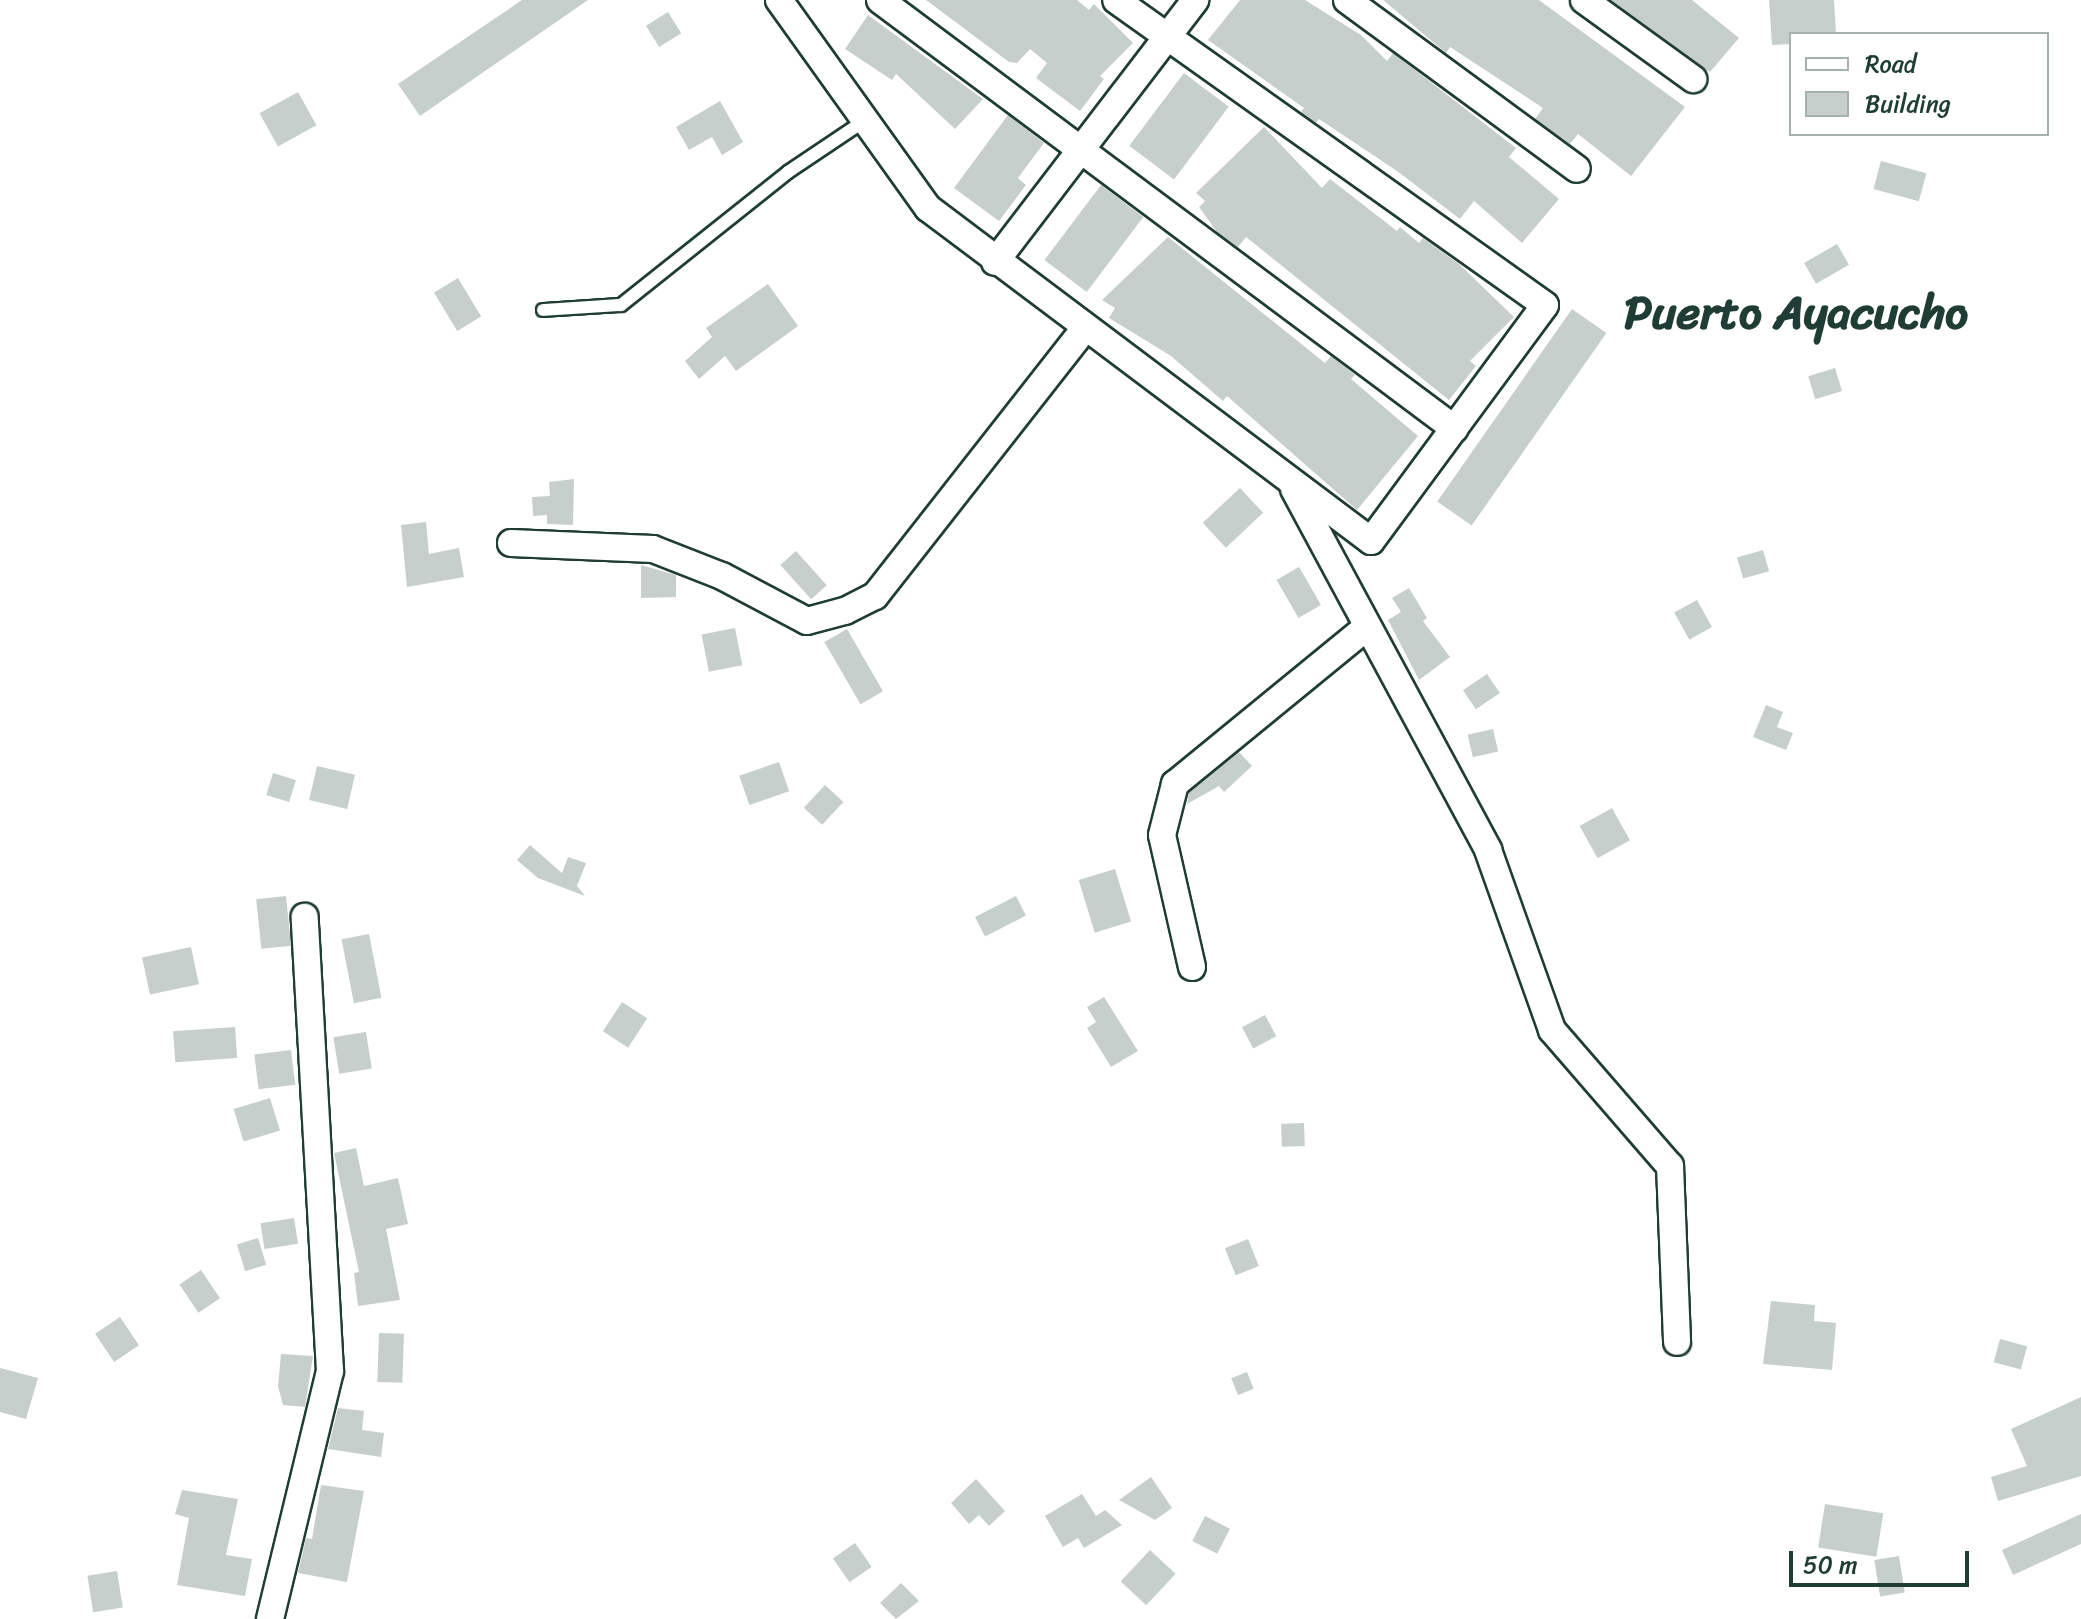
<!DOCTYPE html>
<style>
body{margin:0}
#map{position:relative;width:2081px;height:1619px;overflow:hidden;background:#fff;font-family:Sriracha,sans-serif}
div>[style]{position:absolute}
.building>*{inset:0;background:#c7cfcc;transform-origin:0 0}
.roads{filter:drop-shadow(2px 0 #1f3d34) drop-shadow(-2px 0 #1f3d34) drop-shadow(0 2px #1f3d34) drop-shadow(0 -2px #1f3d34)}
.service>*{height:12px;margin:-6px;padding:0 6px;transform-origin:6px;border-radius:6px;background:#fff}
.minor>*{height:26px;margin:-13px;padding:0 13px;transform-origin:13px;border-radius:13px;background:#fff}
span{translate:-50% -50%;white-space:nowrap;text-align:center;line-height:1.15;-webkit-text-stroke:6px #fff;paint-order:stroke}
.town-label{font-size:46px;color:#1f3d34;font-weight:700}
.legend{position:absolute;left:1789px;top:32px;width:260px;height:104px;box-sizing:border-box;background:#fff;border:2px solid #a5b1ae;margin:0;padding:10px 14px;list-style:none;font-size:24px;color:#1f3d34}
.legend li{display:flex;align-items:center;gap:16px;height:40px}
.legend b{width:40px;border:2px solid #a5b1ae}
.scale{position:absolute;left:1789px;top:1551px;width:180px;height:36px;box-sizing:border-box;border:4px solid #1f3d34;border-top:0;padding-left:10px;font-size:24px;line-height:28px;white-space:nowrap;color:#1f3d34;-webkit-text-stroke:6px #fff;paint-order:stroke}
</style>
<div id="map">
<div class="building">
<i style="clip-path:polygon(522px 0,588px 0,420px 116px,398px 84px)"></i>
<i style="clip-path:polygon(926px 0,1077px 0,1089px 10px,1094px 4px,1133px 43px,1100px 76px,1104px 79px,1080px 111px,1036px 78px,1047px 63px,1030px 49px,1017px 63px,1009px 62px)"></i>
<i style="clip-path:polygon(1240px 0,1305px 0,1361px 35px,1387px 61px,1393px 53px,1516px 148px,1509px 157px,1559px 199px,1522px 243px,1474px 201px,1460px 219px,1397px 171px,1319px 119px,1316px 123px,1301px 112px,1304px 108px,1208px 40px)"></i>
<i style="clip-path:polygon(1383px 0,1539px 0,1685px 107px,1631px 176px,1578px 134px,1570px 144px,1535px 119px,1543px 108px,1450px 47px,1446px 53px)"></i>
<i style="clip-path:polygon(1611px 0,1692px 0,1739px 38px,1710px 72px)"></i>
<i style="clip-path:polygon(1769px 0,1834px 0,1836px 34px,1791px 34px,1791px 44px,1772px 45px)"></i>
<i style="left:668px;top:12px;width:25px;height:26px;rotate:58deg"></i>
<i style="clip-path:polygon(868px 15px,983px 99px,955px 129px,896px 74px,892px 80px,845px 49px)"></i>
<i style="left:1184px;top:73px;width:56px;height:91px;rotate:37deg"></i>
<i style="left:298px;top:92px;width:38px;height:44px;rotate:61deg"></i>
<i style="clip-path:polygon(720px 101px,743px 142px,722px 155px,712px 137px,689px 150px,676px 127px)"></i>
<i style="clip-path:polygon(1008px 115px,1044px 143px,1018px 178px,1026px 185px,999px 221px,954px 188px)"></i>
<i style="clip-path:polygon(1264px 127px,1322px 188px,1330px 179px,1397px 231px,1400px 227px,1419px 243px,1423px 238px,1459px 264px,1514px 317px,1470px 361px,1476px 366px,1449px 400px,1246px 237px,1238px 247px,1217px 232px,1199px 207px,1205px 201px,1196px 193px)"></i>
<i style="left:1881px;top:161px;width:47px;height:29px;rotate:15deg"></i>
<i style="left:1101px;top:185px;width:53px;height:94px;rotate:37deg"></i>
<i style="clip-path:polygon(1168px 237px,1325px 363px,1331px 356px,1355px 375px,1351px 379px,1418px 436px,1357px 510px,1227px 396px,1223px 401px,1171px 356px,1109px 318px,1115px 308px,1102px 300px)"></i>
<i style="left:1837px;top:244px;width:24px;height:38px;rotate:60deg"></i>
<i style="left:458px;top:278px;width:45px;height:28px;rotate:59deg"></i>
<i style="clip-path:polygon(768px 284px,798px 326px,736px 371px,725px 356px,699px 379px,685px 361px,712px 337px,706px 328px)"></i>
<i style="left:1572px;top:309px;width:42px;height:235px;rotate:35deg"></i>
<i style="left:1835px;top:368px;width:24px;height:28px;rotate:73deg"></i>
<i style="clip-path:polygon(574px 479px,573px 525px,547px 524px,547px 515px,533px 516px,532px 497px,550px 496px,549px 482px)"></i>
<i style="left:1240px;top:488px;width:34px;height:51px;rotate:47deg"></i>
<i style="clip-path:polygon(426px 522px,429px 554px,459px 548px,464px 577px,407px 587px,401px 525px)"></i>
<i style="left:1763px;top:550px;width:22px;height:27px;rotate:74deg"></i>
<i style="left:796px;top:551px;width:46px;height:21px;rotate:48deg"></i>
<i style="clip-path:polygon(641px 565px,676px 575px,676px 597px,641px 598px)"></i>
<i style="left:1299px;top:567px;width:44px;height:26px;rotate:60deg"></i>
<i style="clip-path:polygon(1409px 588px,1427px 618px,1423px 621px,1450px 657px,1419px 680px,1388px 620px,1401px 612px,1392px 598px)"></i>
<i style="left:1697px;top:600px;width:31px;height:26px;rotate:61deg"></i>
<i style="left:735px;top:628px;width:38px;height:34px;rotate:79deg"></i>
<i style="left:847px;top:629px;width:72px;height:26px;rotate:60deg"></i>
<i style="left:1487px;top:674px;width:23px;height:29px;rotate:56deg"></i>
<i style="clip-path:polygon(1766px 705px,1783px 712px,1777px 727px,1793px 733px,1786px 750px,1753px 737px)"></i>
<i style="left:1493px;top:729px;width:23px;height:26px;rotate:77deg"></i>
<i style="clip-path:polygon(1239px 752px,1252px 766px,1224px 792px,1219px 786px,1187px 804px,1189px 793px)"></i>
<i style="left:779px;top:762px;width:31px;height:42px;rotate:71deg"></i>
<i style="left:317px;top:766px;width:39px;height:35px;rotate:13deg"></i>
<i style="left:273px;top:773px;width:24px;height:23px;rotate:17deg"></i>
<i style="left:825px;top:785px;width:25px;height:31px;rotate:43deg"></i>
<i style="left:1612px;top:808px;width:37px;height:37px;rotate:61deg"></i>
<i style="clip-path:polygon(530px 845px,562px 873px,568px 857px,586px 863px,577px 886px,585px 896px,538px 878px,517px 860px)"></i>
<i style="left:1115px;top:869px;width:55px;height:38px;rotate:73deg"></i>
<i style="left:286px;top:896px;width:50px;height:30px;rotate:84deg"></i>
<i style="left:1016px;top:896px;width:22px;height:46px;rotate:63deg"></i>
<i style="left:369px;top:934px;width:65px;height:28px;rotate:79deg"></i>
<i style="left:191px;top:947px;width:38px;height:50px;rotate:78deg"></i>
<i style="clip-path:polygon(1104px 997px,1138px 1051px,1111px 1067px,1087px 1028px,1096px 1022px,1087px 1007px)"></i>
<i style="left:622px;top:1002px;width:30px;height:35px;rotate:33deg"></i>
<i style="left:1265px;top:1015px;width:24px;height:26px;rotate:62deg"></i>
<i style="left:235px;top:1027px;width:31px;height:62px;rotate:86deg"></i>
<i style="left:366px;top:1032px;width:37px;height:33px;rotate:81deg"></i>
<i style="left:291px;top:1050px;width:35px;height:37px;rotate:83deg"></i>
<i style="left:270px;top:1098px;width:34px;height:38px;rotate:73deg"></i>
<i style="left:1304px;top:1123px;width:23px;height:23px;rotate:88deg"></i>
<i style="clip-path:polygon(356px 1148px,364px 1186px,398px 1178px,408px 1224px,386px 1229px,400px 1300px,358px 1306px,354px 1273px,359px 1272px,334px 1153px)"></i>
<i style="left:294px;top:1218px;width:26px;height:34px;rotate:81deg"></i>
<i style="left:258px;top:1238px;width:28px;height:22px;rotate:73deg"></i>
<i style="left:1248px;top:1239px;width:29px;height:25px;rotate:68deg"></i>
<i style="left:201px;top:1270px;width:34px;height:26px;rotate:56deg"></i>
<i style="clip-path:polygon(1771px 1301px,1815px 1305px,1814px 1321px,1836px 1323px,1832px 1370px,1763px 1364px)"></i>
<i style="left:120px;top:1317px;width:34px;height:30px;rotate:56deg"></i>
<i style="left:379px;top:1333px;width:25px;height:49px;rotate:2deg"></i>
<i style="left:2000px;top:1339px;width:28px;height:24px;rotate:15deg"></i>
<i style="clip-path:polygon(281px 1354px,313px 1356px,305px 1407px,283px 1405px,278px 1386px)"></i>
<i style="clip-path:polygon(0 1368px,38px 1378px,26px 1419px,0 1412px)"></i>
<i style="left:1247px;top:1372px;width:18px;height:17px;rotate:68deg"></i>
<i style="clip-path:polygon(2081px 1397px,2081px 1476px,1998px 1501px,1991px 1477px,2027px 1466px,2011px 1429px)"></i>
<i style="clip-path:polygon(338px 1408px,364px 1411px,362px 1430px,384px 1433px,381px 1457px,328px 1449px)"></i>
<i style="clip-path:polygon(1151px 1477px,1172px 1508px,1155px 1520px,1119px 1500px)"></i>
<i style="clip-path:polygon(976px 1479px,1005px 1511px,989px 1526px,979px 1515px,969px 1524px,951px 1503px)"></i>
<i style="clip-path:polygon(321px 1485px,364px 1491px,347px 1582px,298px 1573px,306px 1538px,312px 1539px)"></i>
<i style="clip-path:polygon(182px 1490px,238px 1499px,226px 1555px,252px 1559px,245px 1596px,177px 1585px,189px 1518px,175px 1514px)"></i>
<i style="clip-path:polygon(1082px 1494px,1096px 1516px,1105px 1510px,1122px 1525px,1084px 1548px,1078px 1538px,1063px 1547px,1045px 1516px)"></i>
<i style="left:1825px;top:1504px;width:59px;height:44px;rotate:9deg"></i>
<i style="clip-path:polygon(2081px 1514px,2081px 1544px,2013px 1575px,2002px 1550px)"></i>
<i style="left:1205px;top:1516px;width:28px;height:28px;rotate:27deg"></i>
<i style="left:855px;top:1543px;width:29px;height:27px;rotate:55deg"></i>
<i style="left:1150px;top:1550px;width:35px;height:43px;rotate:43deg"></i>
<i style="left:1899px;top:1556px;width:37px;height:25px;rotate:81deg"></i>
<i style="left:117px;top:1571px;width:37px;height:30px;rotate:81deg"></i>
<i style="clip-path:polygon(901px 1583px,919px 1601px,896px 1619px,880px 1603px)"></i>
</div>
<div class="roads">
<div class="service">
<i style="left:543px;top:310px;width:78px;rotate:-3.7deg"></i>
<i style="left:621px;top:305px;width:213px;rotate:-38.5deg"></i>
<i style="left:788px;top:172px;width:92px;rotate:-33.9deg"></i>
</div>
<div class="minor">
<i style="left:779px;top:0;width:256px;rotate:54.4deg"></i>
<i style="left:928px;top:208px;width:554px;rotate:36.93deg"></i>
<i style="left:1371px;top:541px;width:293px;rotate:-53.6deg"></i>
<i style="left:1545px;top:305px;width:526px;rotate:-144.59deg"></i>
<i style="left:880px;top:0;width:717px;rotate:36.73deg"></i>
<i style="left:1347px;top:0;width:285px;rotate:36.3deg"></i>
<i style="left:1584px;top:0;width:135px;rotate:35.9deg"></i>
<i style="left:995px;top:262px;width:330px;rotate:-52.6deg"></i>
<i style="left:1294px;top:489px;width:410px;rotate:61.7deg"></i>
<i style="left:1488px;top:850px;width:191px;rotate:70.4deg"></i>
<i style="left:1552px;top:1030px;width:180px;rotate:49.1deg"></i>
<i style="left:1670px;top:1166px;width:176px;rotate:87.7deg"></i>
<i style="left:511px;top:543px;width:142px;rotate:2.4deg"></i>
<i style="left:653px;top:549px;width:74px;rotate:21.4deg"></i>
<i style="left:722px;top:576px;width:96px;rotate:27.9deg"></i>
<i style="left:807px;top:621px;width:39px;rotate:-15deg"></i>
<i style="left:845px;top:611px;width:34px;rotate:-27deg"></i>
<i style="left:875px;top:596px;width:339px;rotate:-51.9deg"></i>
<i style="left:1192px;top:967px;width:135px;rotate:-102.8deg"></i>
<i style="left:1162px;top:835px;width:53px;rotate:-75.7deg"></i>
<i style="left:1175px;top:784px;width:248px;rotate:-39.3deg"></i>
<i style="left:270px;top:1619px;width:255px;rotate:-76.4deg"></i>
<i style="left:330px;top:1371px;width:455px;rotate:-93.2deg"></i>
</div>
</div>
<div class="town-label">
<span style="left:1796px;top:313px">Puerto Ayacucho</span>
</div>
<ul class="legend">
<li><b style="height:10px;background:#fff"></b>Road</li>
<li><b style="height:22px;background:#c7cfcc"></b>Building</li>
</ul>
<div class="scale">50 m</div>
</div>
